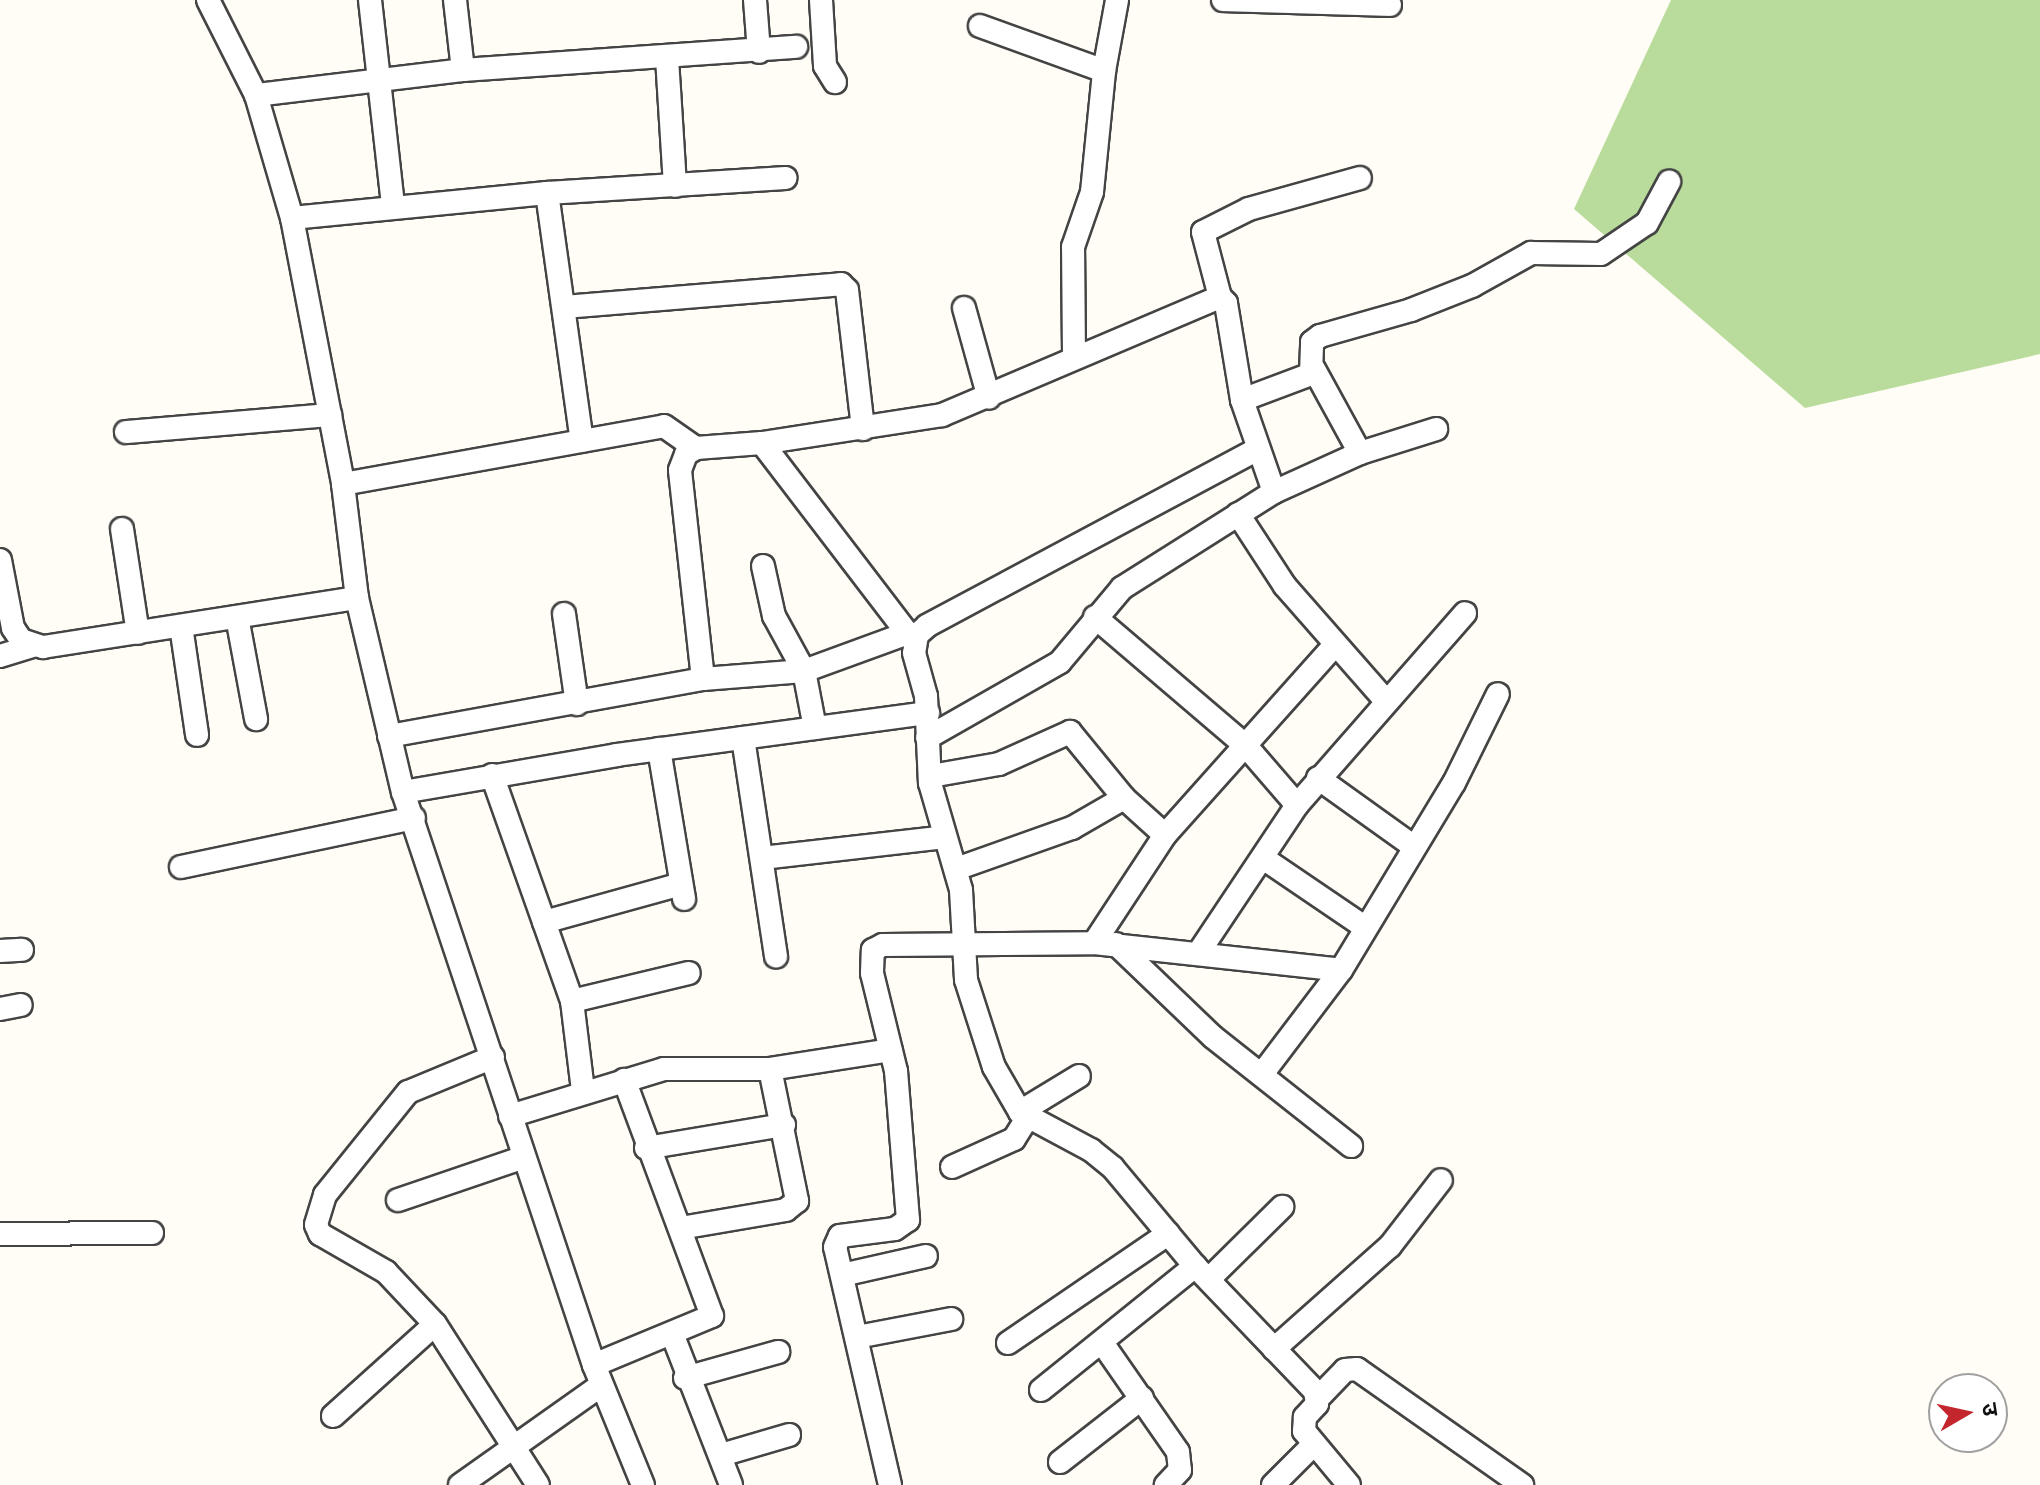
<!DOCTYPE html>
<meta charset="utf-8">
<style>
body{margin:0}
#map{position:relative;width:2040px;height:1485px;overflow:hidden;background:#fffdf5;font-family:Bitter,"Noto Sans Devanagari",serif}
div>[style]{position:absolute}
.forest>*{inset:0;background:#b9dc9c}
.roads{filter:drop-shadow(2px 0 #444) drop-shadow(-2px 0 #444) drop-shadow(0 2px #444) drop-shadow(0 -2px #444)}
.minor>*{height:22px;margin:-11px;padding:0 11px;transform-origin:11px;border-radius:11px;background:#fff}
span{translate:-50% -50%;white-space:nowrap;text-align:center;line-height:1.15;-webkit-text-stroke:8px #fff;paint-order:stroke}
.north{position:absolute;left:1928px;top:1373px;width:80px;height:80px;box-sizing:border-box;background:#fff;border:2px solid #a0a0a0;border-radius:50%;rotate:81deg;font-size:22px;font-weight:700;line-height:32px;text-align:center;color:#111}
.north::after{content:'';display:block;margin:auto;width:28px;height:36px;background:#c4262e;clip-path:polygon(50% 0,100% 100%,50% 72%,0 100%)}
</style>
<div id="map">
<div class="forest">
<i style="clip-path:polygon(1671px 0,2040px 0,2040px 354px,1805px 408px,1574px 209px)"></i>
</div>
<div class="roads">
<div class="minor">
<i style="left:208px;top:0;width:106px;rotate:63.2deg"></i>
<i style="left:256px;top:95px;width:128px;rotate:73.7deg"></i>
<i style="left:292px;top:218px;width:271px;rotate:79.1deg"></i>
<i style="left:343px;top:484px;width:115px;rotate:83deg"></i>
<i style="left:357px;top:598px;width:199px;rotate:76.7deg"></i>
<i style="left:403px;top:792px;width:604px;rotate:71.57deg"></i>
<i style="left:594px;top:1365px;width:130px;rotate:67.8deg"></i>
<i style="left:370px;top:0;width:207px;rotate:83.6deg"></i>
<i style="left:455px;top:0;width:70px;rotate:83.5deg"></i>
<i style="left:755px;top:0;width:52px;rotate:85.6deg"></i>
<i style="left:821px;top:0;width:66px;rotate:86.5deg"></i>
<i style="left:825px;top:66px;width:19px;rotate:58deg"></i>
<i style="left:1223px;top:0;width:167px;rotate:1.7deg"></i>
<i style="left:980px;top:26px;width:132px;rotate:19.9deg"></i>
<i style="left:667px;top:58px;width:128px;rotate:86.4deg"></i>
<i style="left:256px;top:95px;width:209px;rotate:-6.9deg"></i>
<i style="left:463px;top:70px;width:334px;rotate:-4deg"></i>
<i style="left:547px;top:193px;width:250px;rotate:82deg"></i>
<i style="left:292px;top:218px;width:256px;rotate:-5.6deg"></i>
<i style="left:547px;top:193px;width:239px;rotate:-3.6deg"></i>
<i style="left:564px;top:307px;width:278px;rotate:-4.7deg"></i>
<i style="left:841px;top:284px;width:8px;rotate:45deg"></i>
<i style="left:847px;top:290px;width:140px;rotate:83.4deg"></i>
<i style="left:964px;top:308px;width:93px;rotate:74.5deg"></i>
<i style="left:1074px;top:356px;width:109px;rotate:-90.5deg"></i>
<i style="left:1073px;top:247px;width:58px;rotate:-70.9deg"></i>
<i style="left:1092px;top:192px;width:122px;rotate:-84.3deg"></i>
<i style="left:1104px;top:71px;width:72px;rotate:-79.6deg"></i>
<i style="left:1314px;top:369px;width:96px;rotate:61.3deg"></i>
<i style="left:1242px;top:400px;width:74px;rotate:-20.6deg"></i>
<i style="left:1311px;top:374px;width:32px;rotate:-88deg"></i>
<i style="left:1312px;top:342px;width:10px;rotate:-37deg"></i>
<i style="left:1320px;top:336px;width:95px;rotate:-15.9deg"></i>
<i style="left:1411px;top:310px;width:66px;rotate:-21.5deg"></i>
<i style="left:1472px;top:286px;width:68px;rotate:-29.2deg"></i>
<i style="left:1531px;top:253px;width:70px;rotate:0.8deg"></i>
<i style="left:1601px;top:254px;width:55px;rotate:-34deg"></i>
<i style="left:1647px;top:223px;width:47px;rotate:-61.8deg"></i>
<i style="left:126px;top:432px;width:205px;rotate:-4.8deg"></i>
<i style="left:762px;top:443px;width:250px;rotate:52.6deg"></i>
<i style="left:1256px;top:450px;width:373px;rotate:151.9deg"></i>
<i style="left:927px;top:626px;width:13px;rotate:138deg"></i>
<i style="left:917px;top:635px;width:18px;rotate:99deg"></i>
<i style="left:914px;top:653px;width:45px;rotate:74.4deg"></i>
<i style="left:926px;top:696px;width:87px;rotate:87.4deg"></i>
<i style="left:930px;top:783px;width:111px;rotate:73.8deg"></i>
<i style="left:961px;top:890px;width:90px;rotate:86.8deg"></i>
<i style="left:966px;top:980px;width:91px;rotate:72.2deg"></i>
<i style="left:994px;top:1067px;width:52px;rotate:60deg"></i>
<i style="left:1020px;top:1112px;width:81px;rotate:28.2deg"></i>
<i style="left:1091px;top:1150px;width:28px;rotate:39deg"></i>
<i style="left:1113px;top:1168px;width:128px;rotate:50.1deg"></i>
<i style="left:1195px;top:1266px;width:173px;rotate:46.2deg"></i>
<i style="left:1315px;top:1391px;width:13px;rotate:81deg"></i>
<i style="left:1317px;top:1404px;width:18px;rotate:133deg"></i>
<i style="left:1305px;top:1417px;width:14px;rotate:94deg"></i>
<i style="left:1304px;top:1431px;width:70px;rotate:50.2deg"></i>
<i style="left:343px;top:484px;width:326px;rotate:-10.2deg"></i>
<i style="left:664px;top:426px;width:39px;rotate:35deg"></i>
<i style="left:1274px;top:492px;width:97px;rotate:-109.2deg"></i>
<i style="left:1242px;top:400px;width:98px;rotate:-99.4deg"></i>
<i style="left:1226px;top:303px;width:8px;rotate:-135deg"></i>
<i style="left:1220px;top:297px;width:67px;rotate:-104.7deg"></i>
<i style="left:1203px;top:232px;width:51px;rotate:-26.6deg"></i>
<i style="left:1249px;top:209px;width:115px;rotate:-15.6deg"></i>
<i style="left:1238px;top:514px;width:86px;rotate:56.9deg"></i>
<i style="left:1285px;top:586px;width:154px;rotate:48.7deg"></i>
<i style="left:122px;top:529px;width:105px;rotate:81.3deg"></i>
<i style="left:0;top:560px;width:69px;rotate:79.2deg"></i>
<i style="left:13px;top:628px;width:14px;rotate:56deg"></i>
<i style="left:21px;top:640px;width:23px;rotate:18deg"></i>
<i style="left:43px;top:647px;width:318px;rotate:-8.9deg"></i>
<i style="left:763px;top:566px;width:51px;rotate:77.6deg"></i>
<i style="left:774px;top:616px;width:63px;rotate:61.4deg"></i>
<i style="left:804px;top:671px;width:58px;rotate:79.1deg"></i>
<i style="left:564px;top:614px;width:91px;rotate:81.8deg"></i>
<i style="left:237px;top:617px;width:104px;rotate:79.4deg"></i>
<i style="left:1095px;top:617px;width:199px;rotate:40.5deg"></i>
<i style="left:1246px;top:746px;width:78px;rotate:49.2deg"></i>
<i style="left:181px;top:626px;width:110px;rotate:81.6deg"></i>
<i style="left:0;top:656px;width:34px;rotate:-17deg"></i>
<i style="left:703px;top:679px;width:210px;rotate:-96.3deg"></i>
<i style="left:680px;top:470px;width:17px;rotate:-69deg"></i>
<i style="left:686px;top:454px;width:12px;rotate:-31deg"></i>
<i style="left:696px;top:448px;width:66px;rotate:-4.3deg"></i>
<i style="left:762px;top:443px;width:182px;rotate:-8.8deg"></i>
<i style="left:942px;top:415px;width:302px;rotate:-23deg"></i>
<i style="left:389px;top:736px;width:319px;rotate:-10.3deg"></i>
<i style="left:703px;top:679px;width:101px;rotate:-4.5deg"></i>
<i style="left:804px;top:671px;width:111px;rotate:-20.1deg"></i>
<i style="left:743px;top:738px;width:221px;rotate:81.4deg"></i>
<i style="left:927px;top:738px;width:153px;rotate:-29.7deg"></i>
<i style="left:1060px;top:662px;width:97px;rotate:-50deg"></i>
<i style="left:1122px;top:588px;width:180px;rotate:-32.3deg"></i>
<i style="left:1274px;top:492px;width:94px;rotate:-24.4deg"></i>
<i style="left:1360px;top:453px;width:80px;rotate:-17.5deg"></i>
<i style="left:659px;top:749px;width:152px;rotate:80.5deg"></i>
<i style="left:492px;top:775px;width:240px;rotate:70.5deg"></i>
<i style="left:572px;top:1001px;width:91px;rotate:83deg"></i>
<i style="left:931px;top:776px;width:69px;rotate:-10deg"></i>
<i style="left:999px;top:764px;width:78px;rotate:-24.3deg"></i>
<i style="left:1070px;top:732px;width:85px;rotate:50.7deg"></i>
<i style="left:1124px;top:798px;width:55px;rotate:42.1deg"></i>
<i style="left:1318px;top:778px;width:117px;rotate:35.6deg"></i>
<i style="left:403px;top:792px;width:217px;rotate:-9.8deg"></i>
<i style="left:617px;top:755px;width:314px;rotate:-7.7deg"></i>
<i style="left:762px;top:858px;width:184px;rotate:-6.5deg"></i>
<i style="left:1263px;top:858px;width:121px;rotate:34.2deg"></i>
<i style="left:181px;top:867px;width:238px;rotate:-11.9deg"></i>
<i style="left:956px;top:869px;width:123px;rotate:-19.5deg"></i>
<i style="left:1072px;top:828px;width:60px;rotate:-30deg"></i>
<i style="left:544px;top:922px;width:142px;rotate:-15.5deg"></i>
<i style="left:1094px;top:943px;width:129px;rotate:-56.7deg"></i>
<i style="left:1165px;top:835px;width:255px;rotate:-48.2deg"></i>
<i style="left:1116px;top:944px;width:134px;rotate:43.8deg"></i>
<i style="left:1213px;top:1037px;width:176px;rotate:38.3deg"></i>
<i style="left:0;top:951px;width:22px;rotate:-3deg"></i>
<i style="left:1199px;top:952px;width:177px;rotate:-56.3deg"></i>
<i style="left:1297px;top:805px;width:255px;rotate:-48.8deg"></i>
<i style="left:572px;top:1001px;width:120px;rotate:-13.5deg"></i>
<i style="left:0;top:1009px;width:21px;rotate:-11deg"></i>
<i style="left:493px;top:1057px;width:92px;rotate:157.6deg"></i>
<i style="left:408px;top:1092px;width:132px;rotate:128.9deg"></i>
<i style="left:325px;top:1195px;width:31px;rotate:107deg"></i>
<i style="left:316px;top:1225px;width:10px;rotate:66deg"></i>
<i style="left:320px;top:1234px;width:76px;rotate:29.9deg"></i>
<i style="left:386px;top:1272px;width:71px;rotate:46.7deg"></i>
<i style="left:435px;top:1324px;width:191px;rotate:57.4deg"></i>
<i style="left:770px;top:1069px;width:122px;rotate:-8.9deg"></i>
<i style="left:1262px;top:1074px;width:131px;rotate:-52.8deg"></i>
<i style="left:1341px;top:970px;width:218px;rotate:-58.9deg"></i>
<i style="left:1454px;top:783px;width:99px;rotate:-63.7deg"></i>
<i style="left:1020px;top:1112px;width:69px;rotate:-31.4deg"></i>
<i style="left:510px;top:1116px;width:161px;rotate:-17deg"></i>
<i style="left:664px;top:1069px;width:106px"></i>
<i style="left:770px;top:1069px;width:135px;rotate:78.4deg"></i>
<i style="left:797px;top:1201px;width:14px;rotate:141deg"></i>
<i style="left:786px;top:1210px;width:107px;rotate:170.3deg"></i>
<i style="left:646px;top:1148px;width:140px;rotate:-9.5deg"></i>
<i style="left:952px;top:1167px;width:68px;rotate:-24.3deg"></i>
<i style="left:1014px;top:1139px;width:25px;rotate:-58deg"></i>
<i style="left:398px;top:1200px;width:133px;rotate:-18.8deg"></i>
<i style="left:0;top:1234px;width:152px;rotate:-0.4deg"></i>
<i style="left:842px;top:1275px;width:86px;rotate:-12.7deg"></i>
<i style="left:1209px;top:1279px;width:103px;rotate:-44.6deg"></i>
<i style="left:673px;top:1336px;width:160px;rotate:68.7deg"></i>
<i style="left:857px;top:1337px;width:96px;rotate:-10.8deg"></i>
<i style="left:1008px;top:1343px;width:194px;rotate:-34.3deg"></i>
<i style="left:1103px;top:1344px;width:131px;rotate:55.2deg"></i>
<i style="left:1178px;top:1452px;width:18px;rotate:84deg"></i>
<i style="left:1180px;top:1470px;width:21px;rotate:133deg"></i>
<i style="left:1274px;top:1349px;width:155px;rotate:-41.6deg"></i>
<i style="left:1390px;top:1246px;width:83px;rotate:-52.3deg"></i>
<i style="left:594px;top:1365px;width:128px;rotate:-22.6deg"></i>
<i style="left:712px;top:1316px;width:252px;rotate:-110.4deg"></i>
<i style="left:685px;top:1378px;width:97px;rotate:-15.6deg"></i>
<i style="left:1041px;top:1390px;width:198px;rotate:-38.8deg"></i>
<i style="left:1319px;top:1397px;width:37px;rotate:-46deg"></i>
<i style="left:1345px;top:1370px;width:12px;rotate:-5deg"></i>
<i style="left:1357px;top:1369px;width:202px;rotate:35.1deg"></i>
<i style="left:333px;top:1416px;width:137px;rotate:-42deg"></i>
<i style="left:721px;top:1455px;width:71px;rotate:-16.4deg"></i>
<i style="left:1060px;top:1462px;width:104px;rotate:-38deg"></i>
<i style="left:460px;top:1485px;width:173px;rotate:-35.3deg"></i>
<i style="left:890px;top:1485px;width:244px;rotate:-103deg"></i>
<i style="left:835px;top:1247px;width:12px;rotate:-66deg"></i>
<i style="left:840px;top:1236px;width:55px;rotate:-7.3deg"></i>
<i style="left:895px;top:1229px;width:16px;rotate:-35deg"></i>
<i style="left:908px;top:1220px;width:149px;rotate:-94.6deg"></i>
<i style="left:896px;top:1071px;width:101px;rotate:-103.8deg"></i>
<i style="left:872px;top:973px;width:23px;rotate:-88deg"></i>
<i style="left:873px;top:950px;width:11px;rotate:-27deg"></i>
<i style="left:883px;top:945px;width:211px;rotate:-0.5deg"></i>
<i style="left:1094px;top:943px;width:248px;rotate:6.2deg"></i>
<i style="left:1273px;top:1485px;width:57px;rotate:-45deg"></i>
</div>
</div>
<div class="north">उ</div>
</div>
